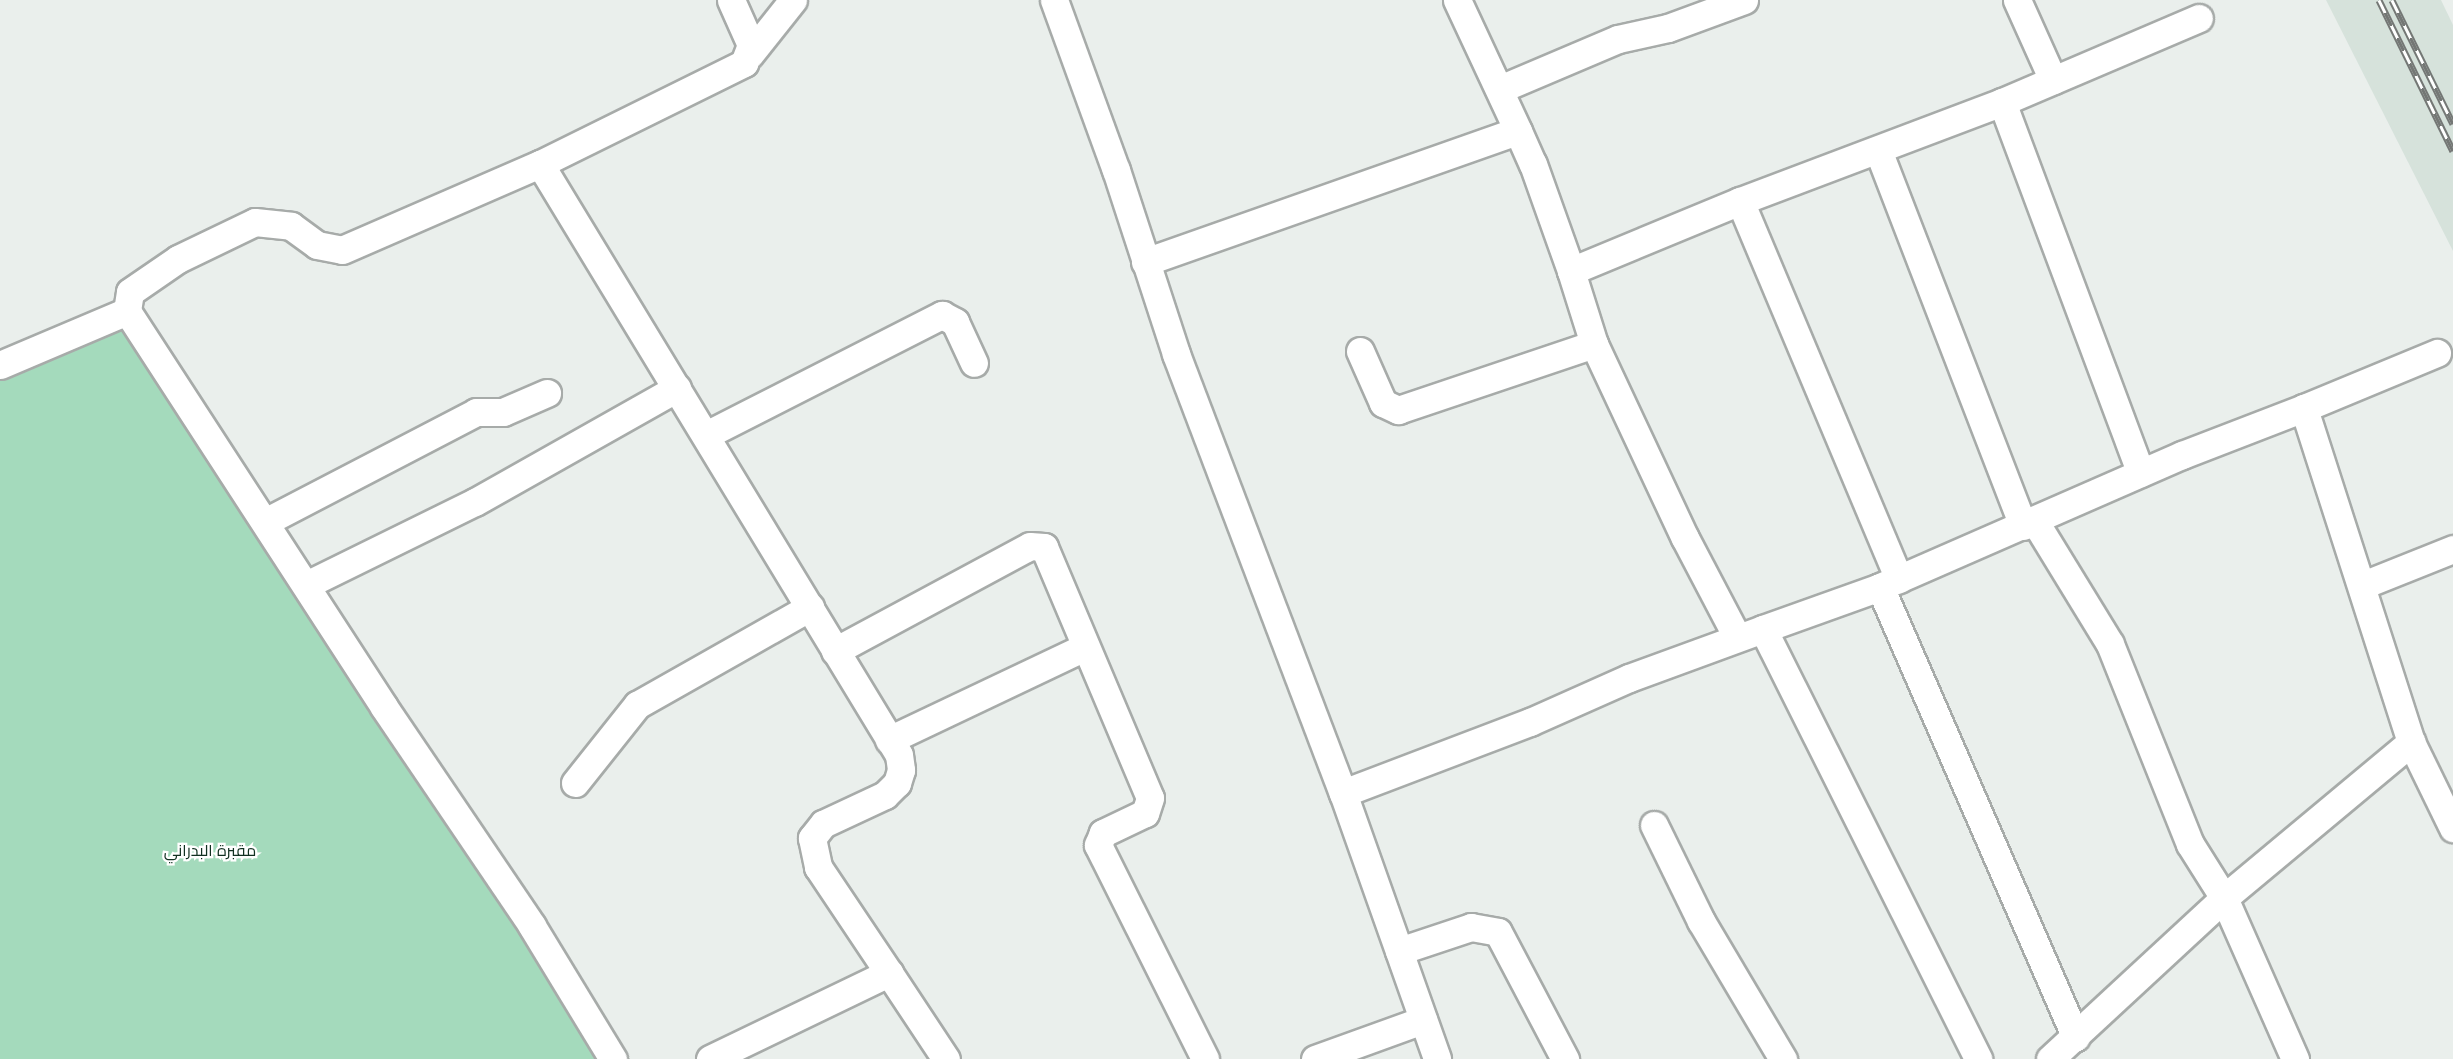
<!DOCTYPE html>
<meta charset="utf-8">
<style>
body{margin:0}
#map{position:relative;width:2453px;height:1059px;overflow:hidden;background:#eaefec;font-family:"PT Sans",Cairo,sans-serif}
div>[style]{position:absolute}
.built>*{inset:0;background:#d6e2db}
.green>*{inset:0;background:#a4dabc}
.roads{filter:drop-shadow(2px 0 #a7aba9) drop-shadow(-2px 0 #a7aba9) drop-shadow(0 2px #a7aba9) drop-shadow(0 -2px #a7aba9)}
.minor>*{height:27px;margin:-13.5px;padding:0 13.5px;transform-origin:13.5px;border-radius:13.5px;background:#fff}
.rail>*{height:7px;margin-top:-3.5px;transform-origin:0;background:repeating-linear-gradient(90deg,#fff 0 14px,#747775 0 28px);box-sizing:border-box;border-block:2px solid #747775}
span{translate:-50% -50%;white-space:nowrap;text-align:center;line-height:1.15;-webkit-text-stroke:4.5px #fff;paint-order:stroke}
.park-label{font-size:16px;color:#113021}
</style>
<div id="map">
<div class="built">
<i style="clip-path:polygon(2326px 0,2441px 0,2453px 25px,2453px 251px)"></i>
</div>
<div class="green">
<i style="clip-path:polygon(129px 327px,378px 724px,503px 897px,603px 1059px,0 1059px,0 380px)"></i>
</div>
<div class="roads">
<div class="minor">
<i style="left:1054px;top:0;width:181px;rotate:70deg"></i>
<i style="left:1116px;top:170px;width:194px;rotate:71.9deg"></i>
<i style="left:1176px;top:354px;width:470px;rotate:69.2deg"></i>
<i style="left:1343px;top:793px;width:282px;rotate:70.5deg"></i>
<i style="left:1457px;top:0;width:145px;rotate:65deg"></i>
<i style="left:2017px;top:0;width:88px;rotate:65.8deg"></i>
<i style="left:750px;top:54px;width:69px;rotate:-51.5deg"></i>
<i style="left:1500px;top:89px;width:128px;rotate:-23deg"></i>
<i style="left:1618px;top:39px;width:51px;rotate:-12.4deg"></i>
<i style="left:1668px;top:28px;width:81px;rotate:-20.2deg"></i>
<i style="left:2002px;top:102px;width:396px;rotate:69.5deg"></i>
<i style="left:1878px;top:150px;width:403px;rotate:68.9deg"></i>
<i style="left:540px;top:164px;width:228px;rotate:-26.3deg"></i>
<i style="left:744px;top:63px;width:19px;rotate:-69deg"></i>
<i style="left:751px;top:45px;width:49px;rotate:-114deg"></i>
<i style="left:1740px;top:201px;width:280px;rotate:-20.7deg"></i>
<i style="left:2002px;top:102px;width:214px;rotate:-23.1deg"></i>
<i style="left:1145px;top:262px;width:395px;rotate:-19.4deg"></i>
<i style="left:1518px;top:131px;width:36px;rotate:66deg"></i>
<i style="left:1533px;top:164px;width:114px;rotate:70.4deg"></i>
<i style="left:1571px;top:271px;width:183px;rotate:-22.5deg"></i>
<i style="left:1740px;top:201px;width:410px;rotate:67.2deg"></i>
<i style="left:1571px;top:271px;width:77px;rotate:72.5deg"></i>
<i style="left:1594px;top:344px;width:214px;rotate:64.9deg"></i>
<i style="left:1685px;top:538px;width:112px;rotate:62.3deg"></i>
<i style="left:127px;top:311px;width:472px;rotate:57deg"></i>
<i style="left:384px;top:707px;width:264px;rotate:55.9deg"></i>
<i style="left:532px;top:926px;width:156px;rotate:58.7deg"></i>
<i style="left:1360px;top:351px;width:57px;rotate:66.1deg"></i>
<i style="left:1383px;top:403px;width:17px;rotate:25deg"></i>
<i style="left:1398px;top:410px;width:207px;rotate:-18.6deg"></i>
<i style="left:0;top:365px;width:138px;rotate:-23deg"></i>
<i style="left:127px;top:311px;width:19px;rotate:-81deg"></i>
<i style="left:130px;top:292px;width:58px;rotate:-34.5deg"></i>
<i style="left:178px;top:259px;width:85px;rotate:-25.7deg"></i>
<i style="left:255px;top:222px;width:36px;rotate:6deg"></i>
<i style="left:291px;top:226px;width:32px;rotate:36deg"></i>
<i style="left:317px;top:245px;width:25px;rotate:11deg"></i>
<i style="left:342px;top:250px;width:216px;rotate:-23.5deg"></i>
<i style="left:540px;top:164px;width:691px;rotate:58.72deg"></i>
<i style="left:899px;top:755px;width:15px;rotate:82deg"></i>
<i style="left:901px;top:770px;width:14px;rotate:107deg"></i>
<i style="left:897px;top:783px;width:17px;rotate:135deg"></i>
<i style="left:885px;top:795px;width:68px;rotate:154.9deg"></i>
<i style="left:823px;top:824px;width:18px;rotate:128deg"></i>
<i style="left:812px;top:838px;width:30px;rotate:78deg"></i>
<i style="left:818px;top:867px;width:128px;rotate:56.2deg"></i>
<i style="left:706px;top:435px;width:265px;rotate:-27deg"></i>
<i style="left:942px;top:315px;width:15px;rotate:28deg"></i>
<i style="left:955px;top:322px;width:45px;rotate:65.1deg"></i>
<i style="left:2034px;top:520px;width:145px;rotate:58.5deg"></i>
<i style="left:2110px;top:644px;width:215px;rotate:68.2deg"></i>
<i style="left:2190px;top:844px;width:64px;rotate:57.8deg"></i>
<i style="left:2224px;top:898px;width:176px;rotate:66.2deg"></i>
<i style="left:265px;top:522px;width:238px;rotate:-27.5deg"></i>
<i style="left:476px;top:412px;width:27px"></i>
<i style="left:503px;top:412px;width:48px;rotate:-23.4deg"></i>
<i style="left:306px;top:585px;width:188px;rotate:-26.2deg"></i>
<i style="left:475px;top:502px;width:232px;rotate:-29.4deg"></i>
<i style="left:2363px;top:585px;width:97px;rotate:-21.8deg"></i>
<i style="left:1880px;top:587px;width:491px;rotate:66.5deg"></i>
<i style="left:1763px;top:629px;width:124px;rotate:-19.7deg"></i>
<i style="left:1880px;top:587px;width:330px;rotate:-23.6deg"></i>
<i style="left:2182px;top:455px;width:131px;rotate:-21.1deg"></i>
<i style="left:835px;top:651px;width:221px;rotate:-28.3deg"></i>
<i style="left:1030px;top:546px;width:14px;rotate:4deg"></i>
<i style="left:1044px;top:547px;width:272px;rotate:67.1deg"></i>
<i style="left:1150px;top:798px;width:16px;rotate:108deg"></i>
<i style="left:1145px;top:813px;width:47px;rotate:154.5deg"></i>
<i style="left:1103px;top:833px;width:13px;rotate:113deg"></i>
<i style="left:1098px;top:845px;width:239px;rotate:63.4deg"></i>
<i style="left:889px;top:740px;width:217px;rotate:-25.4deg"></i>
<i style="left:2411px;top:742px;width:96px;rotate:64deg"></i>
<i style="left:575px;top:783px;width:100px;rotate:-51.5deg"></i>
<i style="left:637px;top:705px;width:199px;rotate:-29.5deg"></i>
<i style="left:1343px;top:793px;width:200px;rotate:-20.8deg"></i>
<i style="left:1530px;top:722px;width:108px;rotate:-24deg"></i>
<i style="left:1629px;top:678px;width:143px;rotate:-20.1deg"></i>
<i style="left:1763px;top:629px;width:481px;rotate:63.4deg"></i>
<i style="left:1654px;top:825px;width:107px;rotate:63.9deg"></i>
<i style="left:1701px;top:921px;width:161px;rotate:59.3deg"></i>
<i style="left:1399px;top:951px;width:76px;rotate:-18.4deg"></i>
<i style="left:1471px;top:927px;width:27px;rotate:10deg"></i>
<i style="left:1498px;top:932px;width:144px;rotate:62.2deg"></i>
<i style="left:710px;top:1059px;width:199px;rotate:-25.7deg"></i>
<i style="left:889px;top:973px;width:103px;rotate:56.5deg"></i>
<i style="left:1315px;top:1059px;width:115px;rotate:-19.9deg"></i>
<i style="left:2050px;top:1059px;width:237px;rotate:-42.8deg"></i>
<i style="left:2224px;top:898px;width:244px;rotate:-39.8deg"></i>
<i style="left:2411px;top:742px;width:351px;rotate:-107.8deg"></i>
<i style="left:2304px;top:408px;width:144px;rotate:-22.5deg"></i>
</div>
</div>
<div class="rail">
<i style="left:2379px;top:0;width:168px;rotate:63.9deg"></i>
<i style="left:2392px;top:0;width:138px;rotate:63.8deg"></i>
</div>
<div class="park-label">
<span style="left:210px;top:850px">مقبرة البدراني</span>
</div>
</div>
